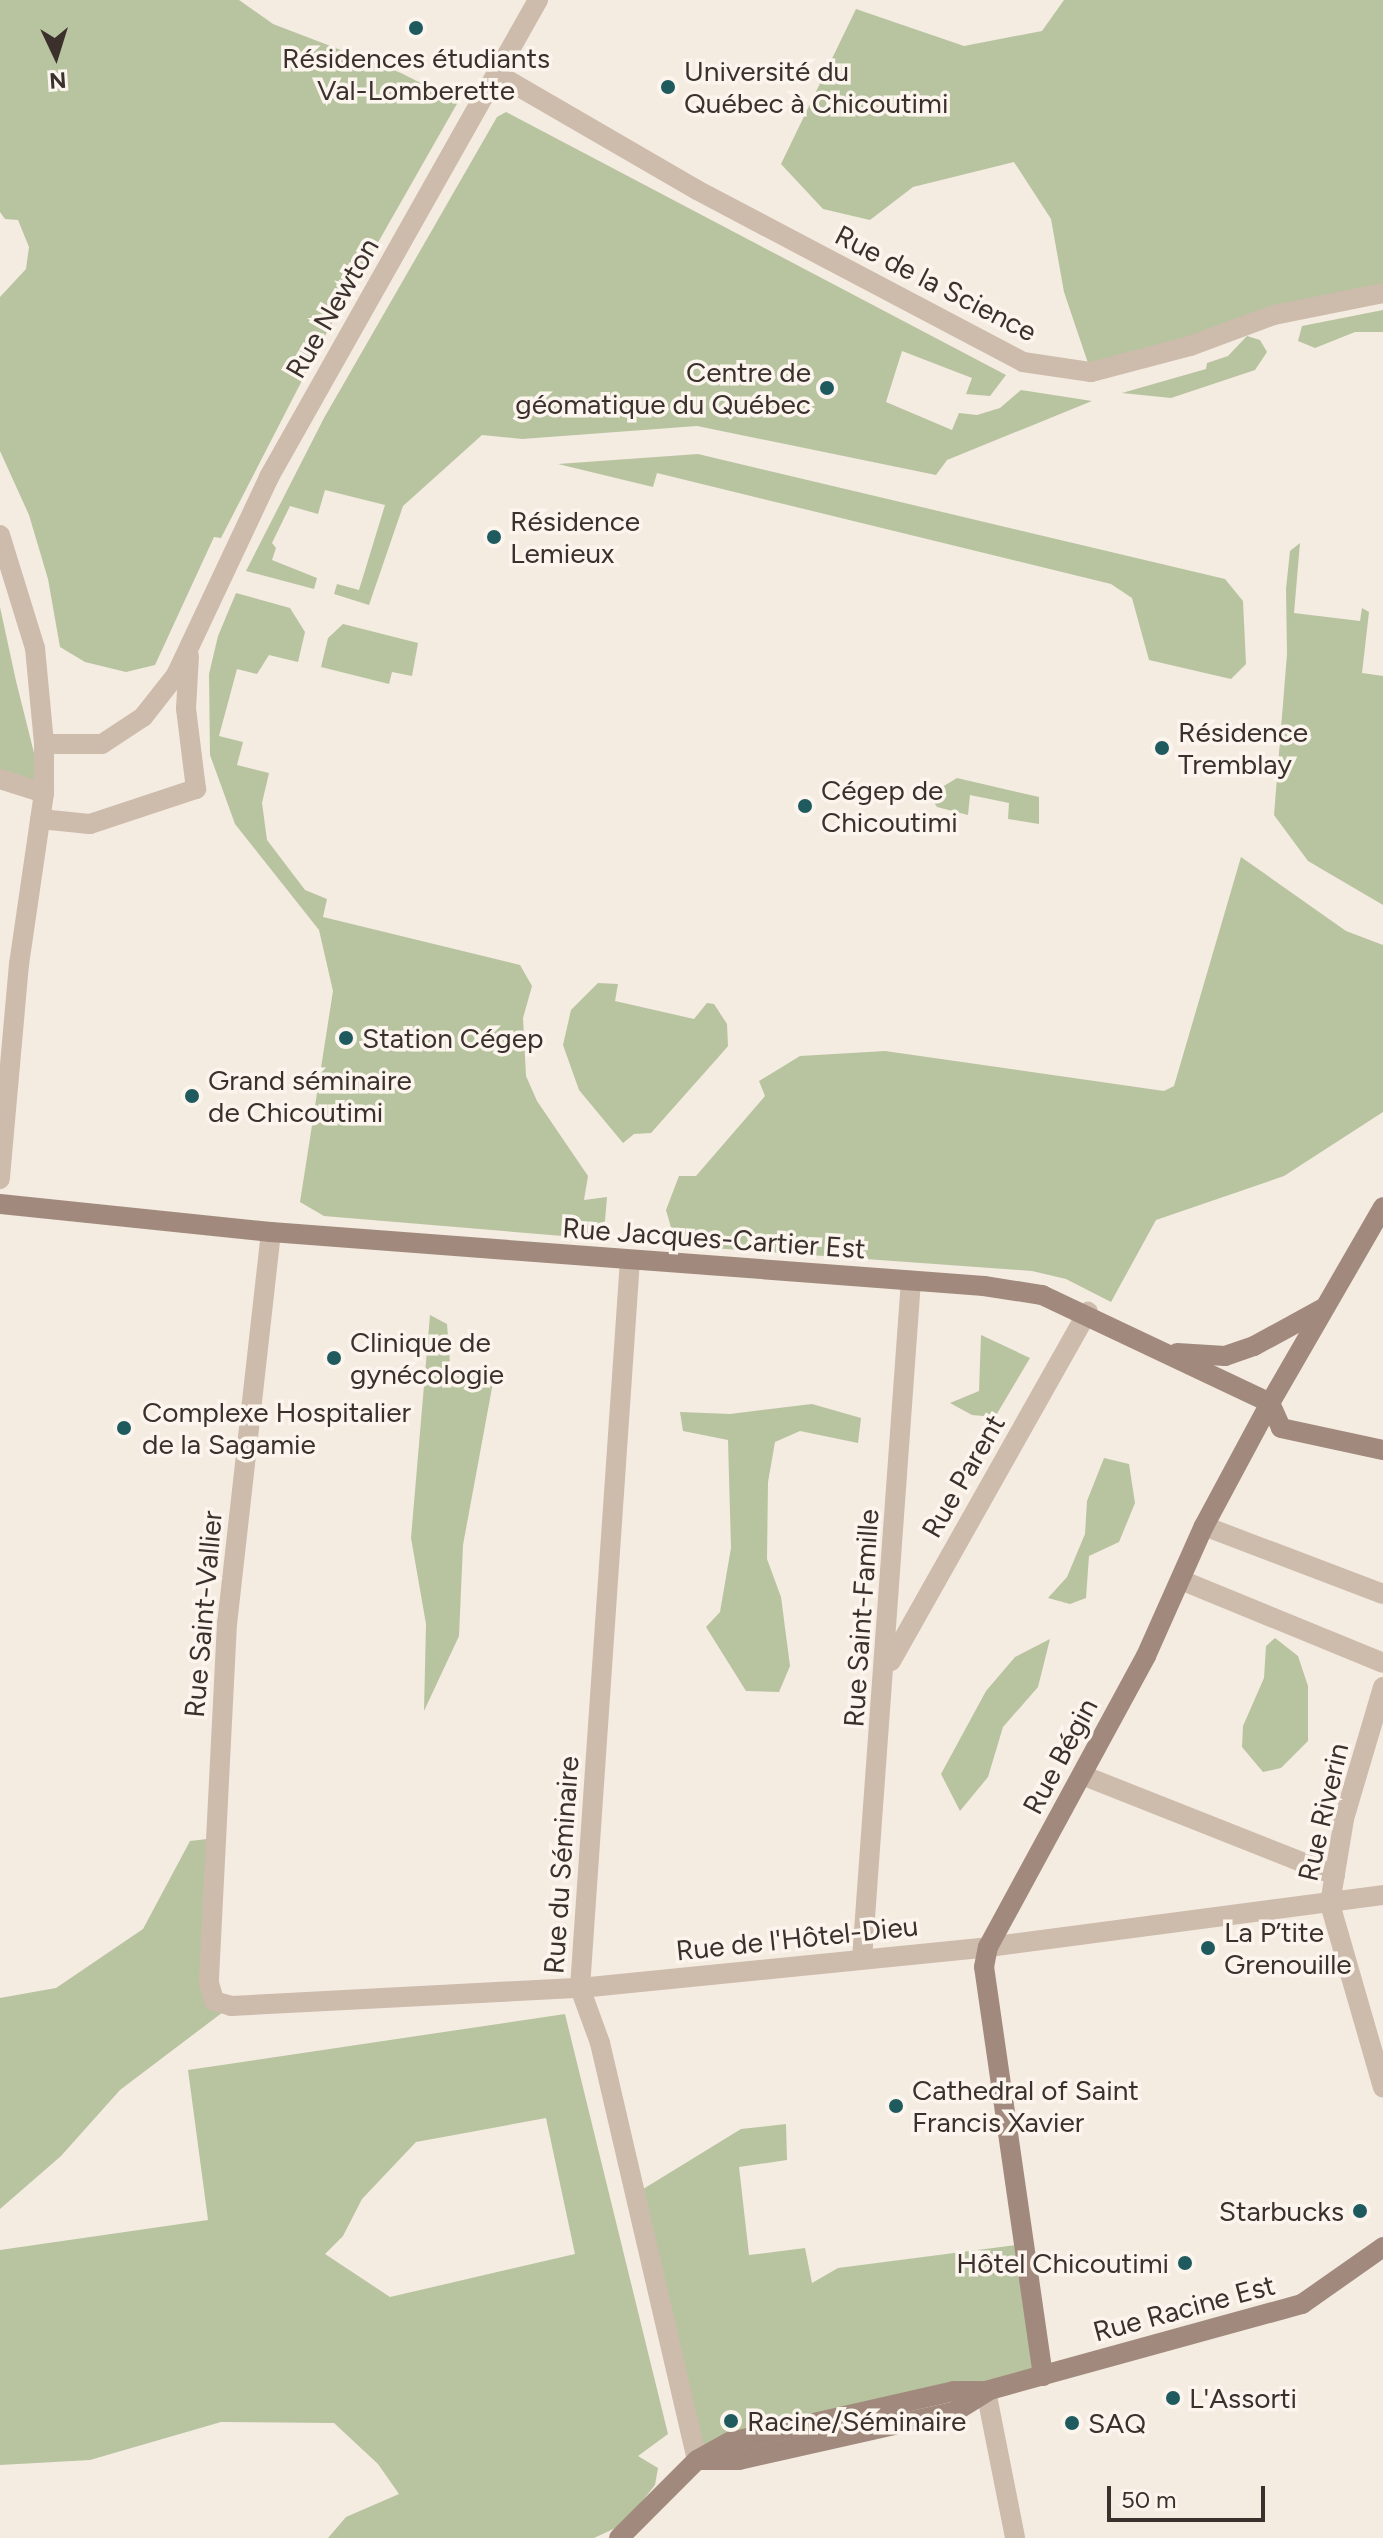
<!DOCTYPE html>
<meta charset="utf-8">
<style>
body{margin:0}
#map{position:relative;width:1383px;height:2538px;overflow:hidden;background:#f4ebe1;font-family:Figtree,sans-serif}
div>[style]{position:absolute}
.green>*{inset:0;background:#b8c4a0}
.street>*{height:20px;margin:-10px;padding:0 10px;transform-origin:10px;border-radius:10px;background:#cdbbac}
.secondary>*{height:20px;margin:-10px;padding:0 10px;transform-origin:10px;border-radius:10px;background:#a18a7d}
.dots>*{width:22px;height:22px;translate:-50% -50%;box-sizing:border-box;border:4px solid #fbf5ee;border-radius:50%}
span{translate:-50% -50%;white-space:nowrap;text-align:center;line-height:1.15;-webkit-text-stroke:7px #fbf5ee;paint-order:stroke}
.poi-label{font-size:28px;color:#3b302b}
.left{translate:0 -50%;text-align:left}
.right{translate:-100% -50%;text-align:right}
.street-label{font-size:28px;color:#3b302b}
.north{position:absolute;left:16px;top:16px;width:80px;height:80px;-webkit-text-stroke:6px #fbf5ee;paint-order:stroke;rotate:176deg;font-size:22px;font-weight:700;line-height:32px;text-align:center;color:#3b302b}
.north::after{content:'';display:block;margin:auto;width:28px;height:36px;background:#3b302b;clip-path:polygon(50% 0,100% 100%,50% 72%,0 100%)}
.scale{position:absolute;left:1107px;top:2486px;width:158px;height:36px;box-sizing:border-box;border:4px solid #3b302b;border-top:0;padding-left:10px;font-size:24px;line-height:28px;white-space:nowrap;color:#3b302b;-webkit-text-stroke:6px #fbf5ee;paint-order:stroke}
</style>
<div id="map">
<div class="green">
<i style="clip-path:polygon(0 0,239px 0,273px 24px,401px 73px,458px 102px,327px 332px,221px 538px,214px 537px,155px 665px,126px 672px,85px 662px,60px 647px,48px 579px,29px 515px,0 451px,0 297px,26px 269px,29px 247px,18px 220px,5px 219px,0 212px)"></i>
<i style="clip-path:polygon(1064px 0,1383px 0,1383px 293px,1091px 372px,1064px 292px,1051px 219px,1014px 162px,913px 187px,870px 220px,823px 209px,781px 164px,856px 9px,964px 46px,1042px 31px)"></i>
<i style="clip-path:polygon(506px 112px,1006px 375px,990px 396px,966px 394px,972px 378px,902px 351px,886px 402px,952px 430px,959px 413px,977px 415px,1000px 408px,1021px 390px,1092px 401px,947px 460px,936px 475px,697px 426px,522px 439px,482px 435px,403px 506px,369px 605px,334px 594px,337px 584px,359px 590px,385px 505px,325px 490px,318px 514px,290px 506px,272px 543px,276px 548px,272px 560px,317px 578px,314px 589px,246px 571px,324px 418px,497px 117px)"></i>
<i style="clip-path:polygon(1383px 310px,1383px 332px,1355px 332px,1315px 348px,1298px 341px,1302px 326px)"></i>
<i style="clip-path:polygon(1247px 336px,1260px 340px,1267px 352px,1255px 370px,1171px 398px,1122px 393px,1206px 369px,1207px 363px,1228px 356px)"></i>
<i style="clip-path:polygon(698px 454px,1225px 579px,1243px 601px,1246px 664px,1231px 679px,1149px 660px,1132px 598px,1111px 584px,657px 473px,653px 487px,558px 464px)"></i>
<i style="clip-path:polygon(1300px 543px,1294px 613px,1360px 621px,1362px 608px,1369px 612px,1362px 673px,1383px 676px,1383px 905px,1308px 861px,1274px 815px,1287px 654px,1286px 589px,1290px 551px)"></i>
<i style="clip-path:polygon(236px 593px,290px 608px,305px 632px,298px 662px,269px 655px,257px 674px,237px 669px,219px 736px,243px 742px,237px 765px,269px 773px,262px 803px,267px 840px,305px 890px,327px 899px,323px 917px,520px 965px,532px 986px,523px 1018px,526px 1076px,537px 1101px,588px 1176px,584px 1200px,607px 1197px,605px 1221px,587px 1238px,324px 1216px,300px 1202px,333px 991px,319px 930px,235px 824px,210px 755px,209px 674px,218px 636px)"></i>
<i style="clip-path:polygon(0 607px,16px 681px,44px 793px,0 779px)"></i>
<i style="clip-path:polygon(343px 624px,418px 643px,412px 676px,392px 672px,389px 684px,321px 667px,328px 638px)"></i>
<i style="clip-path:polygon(957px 778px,1039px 797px,1039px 824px,1008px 819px,1009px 803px,970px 795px,968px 815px,937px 807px,929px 795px)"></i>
<i style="clip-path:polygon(1241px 857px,1346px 931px,1383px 945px,1383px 1112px,1284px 1176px,1156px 1220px,1111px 1302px,1066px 1279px,1032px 1271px,685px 1246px,674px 1238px,666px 1210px,679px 1176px,696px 1176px,765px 1096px,759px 1081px,800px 1056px,885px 1051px,1164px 1091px,1174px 1086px)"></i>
<i style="clip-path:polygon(598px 983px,618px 984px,615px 1001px,694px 1019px,707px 1003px,714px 1004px,727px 1024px,728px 1046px,722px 1053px,651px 1133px,634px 1134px,623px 1143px,579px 1090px,563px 1045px,571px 1010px)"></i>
<i style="clip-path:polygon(430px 1315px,447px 1324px,451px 1376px,494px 1377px,463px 1545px,459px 1636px,424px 1711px,426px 1624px,411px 1538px)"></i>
<i style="clip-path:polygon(981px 1335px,1030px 1358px,995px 1417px,972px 1415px,950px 1403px,979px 1391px)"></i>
<i style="clip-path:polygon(812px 1404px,861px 1418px,858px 1443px,800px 1431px,775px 1442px,768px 1482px,767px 1559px,781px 1597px,790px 1666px,779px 1692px,746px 1691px,706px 1627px,720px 1612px,731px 1548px,728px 1440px,683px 1431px,680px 1412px,730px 1414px)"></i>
<i style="clip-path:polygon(1104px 1458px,1129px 1464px,1135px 1503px,1119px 1542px,1089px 1556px,1086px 1598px,1070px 1604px,1048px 1598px,1067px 1577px,1085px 1534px,1087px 1501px)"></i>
<i style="clip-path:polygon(1275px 1638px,1298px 1656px,1308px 1686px,1308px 1741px,1281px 1768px,1263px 1772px,1242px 1747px,1243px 1726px,1264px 1678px,1266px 1646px)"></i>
<i style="clip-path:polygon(1050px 1639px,1038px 1687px,1003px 1727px,988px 1777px,960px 1811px,941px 1774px,986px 1691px,1015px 1657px)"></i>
<i style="clip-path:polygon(216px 1838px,209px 1983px,231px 2006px,120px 2090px,61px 2156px,0 2209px,0 1998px,56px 1988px,143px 1929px,190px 1841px)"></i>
<i style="clip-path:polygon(evenodd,565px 2014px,668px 2434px,638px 2456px,658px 2468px,655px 2485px,624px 2524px,594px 2538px,328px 2538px,346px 2517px,399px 2494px,378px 2464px,334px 2423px,221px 2422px,90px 2460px,0 2465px,0 2250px,208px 2220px,188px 2070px,565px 2014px,546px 2118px,575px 2254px,390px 2297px,325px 2254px,343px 2236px,362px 2199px,416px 2142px,546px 2118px)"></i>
<i style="clip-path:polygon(786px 2124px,787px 2160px,739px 2167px,749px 2255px,805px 2248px,812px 2283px,838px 2268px,1024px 2244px,1043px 2376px,697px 2460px,635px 2194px,741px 2129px)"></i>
</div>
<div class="street">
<i style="left:497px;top:74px;width:231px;rotate:30.1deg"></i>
<i style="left:697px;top:190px;width:369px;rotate:27.8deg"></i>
<i style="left:1023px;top:362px;width:69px;rotate:8.4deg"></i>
<i style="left:1091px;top:372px;width:102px;rotate:-14.7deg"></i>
<i style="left:1190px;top:346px;width:90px;rotate:-20.3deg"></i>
<i style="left:1274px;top:315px;width:111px;rotate:-11.4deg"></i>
<i style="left:0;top:535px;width:118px;rotate:72.8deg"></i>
<i style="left:35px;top:648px;width:96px;rotate:84.6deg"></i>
<i style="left:44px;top:744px;width:49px;rotate:90deg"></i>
<i style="left:44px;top:793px;width:173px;rotate:98.3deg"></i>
<i style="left:19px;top:964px;width:216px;rotate:95.1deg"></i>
<i style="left:44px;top:744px;width:58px"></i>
<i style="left:102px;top:744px;width:49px;rotate:-33.4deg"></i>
<i style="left:143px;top:717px;width:53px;rotate:-51.8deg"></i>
<i style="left:176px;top:675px;width:219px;rotate:-64.8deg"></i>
<i style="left:269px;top:477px;width:548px;rotate:-60.58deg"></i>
<i style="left:0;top:779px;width:46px;rotate:17.7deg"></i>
<i style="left:40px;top:819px;width:50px;rotate:5.7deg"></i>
<i style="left:90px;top:824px;width:112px;rotate:-18.3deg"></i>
<i style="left:196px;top:789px;width:81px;rotate:-97.1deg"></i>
<i style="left:186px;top:709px;width:53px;rotate:-86.8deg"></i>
<i style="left:271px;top:1232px;width:393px;rotate:96.4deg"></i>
<i style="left:227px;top:1623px;width:360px;rotate:92.9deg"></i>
<i style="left:209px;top:1983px;width:19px;rotate:74deg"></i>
<i style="left:214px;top:2001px;width:18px;rotate:16deg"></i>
<i style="left:231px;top:2006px;width:349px;rotate:-3deg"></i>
<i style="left:580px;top:1988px;width:410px;rotate:-5.7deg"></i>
<i style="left:988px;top:1947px;width:398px;rotate:-7.5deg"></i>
<i style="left:630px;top:1260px;width:730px;rotate:93.93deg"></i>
<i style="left:580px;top:1988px;width:59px;rotate:70deg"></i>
<i style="left:600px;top:2043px;width:428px;rotate:76.9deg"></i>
<i style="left:1204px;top:1526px;width:191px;rotate:20.8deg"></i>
<i style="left:1181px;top:1580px;width:218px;rotate:22.3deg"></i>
<i style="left:891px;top:1661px;width:401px;rotate:-60.6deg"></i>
<i style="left:1383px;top:1687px;width:138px;rotate:106.5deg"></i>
<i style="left:1344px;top:1819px;width:86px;rotate:99.4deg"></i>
<i style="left:1330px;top:1904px;width:191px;rotate:73.9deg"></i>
<i style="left:1082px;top:1775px;width:272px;rotate:21.6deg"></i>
<i style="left:862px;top:1959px;width:680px;rotate:-85.87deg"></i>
<i style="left:986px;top:2391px;width:150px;rotate:78.8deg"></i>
</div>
<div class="secondary">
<i style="left:0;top:1204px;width:272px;rotate:5.9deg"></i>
<i style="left:271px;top:1232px;width:715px;rotate:4.33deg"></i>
<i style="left:984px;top:1286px;width:59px;rotate:8.8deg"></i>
<i style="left:1042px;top:1295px;width:252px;rotate:25.3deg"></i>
<i style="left:1270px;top:1403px;width:27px;rotate:66deg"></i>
<i style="left:1281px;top:1428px;width:104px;rotate:12.2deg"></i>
<i style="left:1177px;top:1353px;width:48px;rotate:3.6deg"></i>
<i style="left:1225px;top:1356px;width:31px;rotate:-19deg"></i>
<i style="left:1254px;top:1346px;width:77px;rotate:-28.6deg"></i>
<i style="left:1043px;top:2376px;width:413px;rotate:-98.2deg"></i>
<i style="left:984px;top:1967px;width:20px;rotate:-79deg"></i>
<i style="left:988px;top:1947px;width:331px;rotate:-61.5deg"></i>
<i style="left:1146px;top:1656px;width:142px;rotate:-66deg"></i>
<i style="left:1204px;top:1526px;width:140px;rotate:-61.8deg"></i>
<i style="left:1270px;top:1403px;width:226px;rotate:-60deg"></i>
<i style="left:701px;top:2460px;width:38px"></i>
<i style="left:739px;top:2460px;width:222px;rotate:-12.7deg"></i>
<i style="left:956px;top:2411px;width:36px;rotate:-32deg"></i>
<i style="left:619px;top:2538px;width:110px;rotate:-45deg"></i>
<i style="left:697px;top:2460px;width:38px;rotate:-29deg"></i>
<i style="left:730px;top:2442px;width:230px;rotate:-12.8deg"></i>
<i style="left:954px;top:2391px;width:32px"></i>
<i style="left:986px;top:2391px;width:328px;rotate:-15.4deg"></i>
<i style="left:1302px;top:2304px;width:99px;rotate:-35.1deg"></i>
</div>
<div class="dots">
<i style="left:416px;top:28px;background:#1f5a5e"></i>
<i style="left:668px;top:87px;background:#1f5a5e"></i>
<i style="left:827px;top:388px;background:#1f5a5e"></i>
<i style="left:494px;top:537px;background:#1f5a5e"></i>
<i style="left:1162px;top:748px;background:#1f5a5e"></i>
<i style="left:805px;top:806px;background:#1f5a5e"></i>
<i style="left:346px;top:1038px;background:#1f5a5e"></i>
<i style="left:192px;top:1096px;background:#1f5a5e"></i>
<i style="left:334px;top:1358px;background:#1f5a5e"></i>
<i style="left:124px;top:1428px;background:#1f5a5e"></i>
<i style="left:1208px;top:1948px;background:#1f5a5e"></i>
<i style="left:896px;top:2106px;background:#1f5a5e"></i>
<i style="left:1360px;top:2211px;background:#1f5a5e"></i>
<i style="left:1185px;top:2263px;background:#1f5a5e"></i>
<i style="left:1173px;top:2398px;background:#1f5a5e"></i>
<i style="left:731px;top:2421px;background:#1f5a5e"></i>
<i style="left:1072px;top:2423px;background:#1f5a5e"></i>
</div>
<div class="poi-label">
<span style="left:416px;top:74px">Résidences étudiants<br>Val-Lomberette</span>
<span class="left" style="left:684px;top:87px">Université du<br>Québec à Chicoutimi</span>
<span class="right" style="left:811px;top:388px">Centre de<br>géomatique du Québec</span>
<span class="left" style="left:510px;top:537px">Résidence<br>Lemieux</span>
<span class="left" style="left:1178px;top:748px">Résidence<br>Tremblay</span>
<span class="left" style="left:821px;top:806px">Cégep de<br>Chicoutimi</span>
<span class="left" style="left:362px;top:1038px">Station Cégep</span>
<span class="left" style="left:208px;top:1096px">Grand séminaire<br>de Chicoutimi</span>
<span class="left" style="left:350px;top:1358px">Clinique de<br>gynécologie</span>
<span class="left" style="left:142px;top:1428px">Complexe Hospitalier<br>de la Sagamie</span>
<span class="left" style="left:1224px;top:1948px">La P’tite<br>Grenouille</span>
<span class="left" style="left:912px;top:2106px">Cathedral of Saint<br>Francis Xavier</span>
<span class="right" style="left:1344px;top:2211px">Starbucks</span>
<span class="right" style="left:1169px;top:2263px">Hôtel Chicoutimi</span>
<span class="left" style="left:1189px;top:2398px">L'Assorti</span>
<span class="left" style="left:747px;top:2421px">Racine/Séminaire</span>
<span class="left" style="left:1088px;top:2423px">SAQ</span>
</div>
<div class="street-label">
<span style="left:936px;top:283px;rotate:27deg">Rue de la Science</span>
<span style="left:332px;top:308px;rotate:-60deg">Rue Newton</span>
<span style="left:714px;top:1238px;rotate:4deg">Rue Jacques-Cartier Est</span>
<span style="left:963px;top:1476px;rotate:-60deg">Rue Parent</span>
<span style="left:203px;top:1614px;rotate:-85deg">Rue Saint-Vallier</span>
<span style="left:861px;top:1618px;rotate:-86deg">Rue Saint-Famille</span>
<span style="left:1060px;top:1756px;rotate:-62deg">Rue Bégin</span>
<span style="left:1323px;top:1812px;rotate:-77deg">Rue Riverin</span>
<span style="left:561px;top:1865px;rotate:-86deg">Rue du Séminaire</span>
<span style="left:797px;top:1938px;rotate:-6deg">Rue de l'Hôtel-Dieu</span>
<span style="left:1184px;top:2308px;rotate:-15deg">Rue Racine Est</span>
</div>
<div class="north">N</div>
<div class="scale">50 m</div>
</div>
